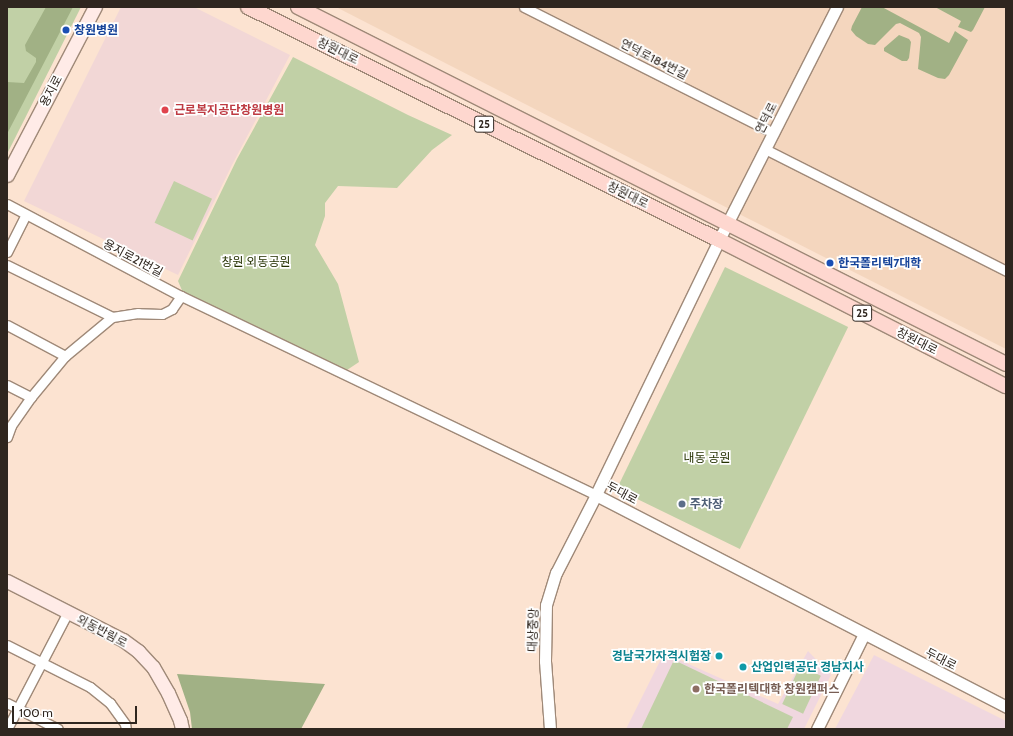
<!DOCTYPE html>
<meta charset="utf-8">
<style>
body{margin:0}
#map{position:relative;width:1013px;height:736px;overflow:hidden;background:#fce3d1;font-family:Cabin,"Noto Sans KR",sans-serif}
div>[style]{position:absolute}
.built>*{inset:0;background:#f4d6be}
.education>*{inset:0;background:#f0d7df}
.medical>*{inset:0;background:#f2d7d6}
.green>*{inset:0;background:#c1d0a6;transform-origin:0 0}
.forest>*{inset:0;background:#a1b185}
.roads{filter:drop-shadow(1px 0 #9f8978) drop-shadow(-1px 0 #9f8978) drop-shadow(0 1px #9f8978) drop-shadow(0 -1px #9f8978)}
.minor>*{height:9px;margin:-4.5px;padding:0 4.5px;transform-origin:4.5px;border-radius:4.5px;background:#fff}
.tertiary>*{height:11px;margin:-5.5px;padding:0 5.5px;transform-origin:5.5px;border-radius:5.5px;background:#fff}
.secondary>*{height:13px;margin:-6.5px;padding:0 6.5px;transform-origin:6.5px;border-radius:6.5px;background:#ffebe7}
.primary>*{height:14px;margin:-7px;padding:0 7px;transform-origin:7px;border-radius:7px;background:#fed7cf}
.dots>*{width:11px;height:11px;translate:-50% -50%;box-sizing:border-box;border:2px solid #fff;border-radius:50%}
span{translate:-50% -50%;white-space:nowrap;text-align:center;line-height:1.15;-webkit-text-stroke:3.5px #fff;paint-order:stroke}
.shield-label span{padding:1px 3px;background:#fff;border:1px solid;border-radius:3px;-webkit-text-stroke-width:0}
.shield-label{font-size:11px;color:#2f261f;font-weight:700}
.transit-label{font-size:12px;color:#164399;font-weight:700}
.left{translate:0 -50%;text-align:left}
.street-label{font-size:12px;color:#2f261f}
.health-label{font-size:12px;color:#be3a42;font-weight:700}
.park-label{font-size:12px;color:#243100}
.service-label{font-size:12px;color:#4e5e75;font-weight:700}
.culture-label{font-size:12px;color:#0d838f;font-weight:700}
.right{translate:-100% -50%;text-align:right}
.education-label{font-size:12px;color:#785e54;font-weight:700}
.frame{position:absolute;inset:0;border:8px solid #2f261f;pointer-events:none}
.scale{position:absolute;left:12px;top:706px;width:125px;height:18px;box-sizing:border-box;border:2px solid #2f261f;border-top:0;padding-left:5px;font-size:12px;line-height:14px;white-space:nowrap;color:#2f261f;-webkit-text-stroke:3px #fff;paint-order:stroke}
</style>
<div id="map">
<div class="built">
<i style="clip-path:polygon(336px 7px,1006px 7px,1006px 349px,747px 218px)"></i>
</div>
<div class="education">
<i style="clip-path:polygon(808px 651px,831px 675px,804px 729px,626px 729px,664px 653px,778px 704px)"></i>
<i style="clip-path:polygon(874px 655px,1006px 721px,1006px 729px,835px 729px)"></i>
</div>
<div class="medical">
<i style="clip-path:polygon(121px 7px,194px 7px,290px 55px,232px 165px,178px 275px,24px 201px)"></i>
</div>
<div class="green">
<i style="clip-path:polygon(7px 7px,81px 7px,7px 154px)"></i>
<i style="clip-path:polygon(293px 57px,408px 115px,452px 135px,432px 150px,397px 188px,338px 186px,325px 203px,325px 216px,315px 245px,338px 284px,359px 362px,344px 372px,184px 295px,178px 281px,237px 159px)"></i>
<i style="left:174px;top:181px;width:42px;height:46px;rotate:25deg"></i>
<i style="left:725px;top:267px;width:137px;height:247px;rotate:26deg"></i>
<i style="clip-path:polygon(674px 660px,793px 717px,787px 729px,641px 729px)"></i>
<i style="left:800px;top:666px;width:23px;height:42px;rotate:25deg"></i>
</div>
<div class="forest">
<i style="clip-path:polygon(46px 7px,73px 7px,7px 134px,7px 82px,24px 83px,36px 62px,36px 58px,26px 51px,25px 45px)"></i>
<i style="clip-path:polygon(862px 7px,882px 7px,949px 43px,955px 31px,968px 40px,949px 75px,945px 79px,938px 78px,918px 69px,921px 37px,919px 33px,900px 23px,896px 24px,875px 45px,868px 44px,856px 36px,851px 30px,852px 26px)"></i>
<i style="clip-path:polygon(935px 7px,985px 7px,973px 30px,971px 32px,958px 27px,961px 21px)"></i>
<i style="clip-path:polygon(899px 35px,909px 39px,911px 42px,909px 58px,907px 61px,902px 61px,884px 51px,884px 48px)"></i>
<i style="clip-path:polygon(177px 674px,325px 684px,301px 729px,192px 729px,190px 712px)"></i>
</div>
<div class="roads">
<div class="minor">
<i style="left:524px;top:7px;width:279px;rotate:26.8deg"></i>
<i style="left:765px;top:149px;width:270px;rotate:26.8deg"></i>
<i style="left:7px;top:204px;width:197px;rotate:27.9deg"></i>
<i style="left:181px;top:296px;width:16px;rotate:125deg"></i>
<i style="left:172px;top:309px;width:11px;rotate:153deg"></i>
<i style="left:162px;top:314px;width:24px;rotate:-178deg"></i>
<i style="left:138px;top:313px;width:26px;rotate:171deg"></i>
<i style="left:112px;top:317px;width:61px;rotate:140.3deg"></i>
<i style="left:65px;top:356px;width:53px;rotate:129.7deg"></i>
<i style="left:31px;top:397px;width:35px;rotate:125deg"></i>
<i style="left:11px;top:426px;width:12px;rotate:110deg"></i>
<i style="left:7px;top:252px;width:42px;rotate:-63.4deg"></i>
<i style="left:7px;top:265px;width:117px;rotate:26.3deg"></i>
<i style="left:181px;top:296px;width:460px;rotate:25.6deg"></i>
<i style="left:7px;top:325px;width:66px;rotate:28.1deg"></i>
<i style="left:7px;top:385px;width:27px;rotate:27deg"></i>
<i style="left:7px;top:645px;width:93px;rotate:26.8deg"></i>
<i style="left:90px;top:687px;width:26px;rotate:39deg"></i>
<i style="left:110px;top:703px;width:26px;rotate:54deg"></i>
<i style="left:125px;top:724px;width:5px;rotate:79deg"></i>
<i style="left:7px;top:703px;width:57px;rotate:27deg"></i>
<i style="left:7px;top:729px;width:132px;rotate:-62.5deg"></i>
</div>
<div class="tertiary">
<i style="left:837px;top:7px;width:261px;rotate:116.9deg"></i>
<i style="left:719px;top:240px;width:283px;rotate:115.8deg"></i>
<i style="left:596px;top:495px;width:462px;rotate:27.3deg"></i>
<i style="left:550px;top:729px;width:68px;rotate:-94.2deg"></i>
<i style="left:545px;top:661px;width:56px;rotate:-89deg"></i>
<i style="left:546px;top:605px;width:34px;rotate:-73deg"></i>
<i style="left:556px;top:573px;width:88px;rotate:-62.9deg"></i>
<i style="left:817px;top:729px;width:106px;rotate:-63.7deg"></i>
</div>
<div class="secondary">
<i style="left:7px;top:175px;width:190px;rotate:-62.4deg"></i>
<i style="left:7px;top:581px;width:130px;rotate:27deg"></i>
<i style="left:123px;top:640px;width:19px;rotate:36deg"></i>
<i style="left:138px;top:651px;width:22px;rotate:47deg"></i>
<i style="left:153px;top:667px;width:30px;rotate:60deg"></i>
<i style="left:168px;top:693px;width:30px;rotate:66deg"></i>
<i style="left:180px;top:720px;width:9px;rotate:77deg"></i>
</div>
<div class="primary">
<i style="left:248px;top:7px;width:525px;rotate:26.32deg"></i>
<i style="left:719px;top:240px;width:322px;rotate:27deg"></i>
<i style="left:298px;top:7px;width:793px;rotate:26.76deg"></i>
</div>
</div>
<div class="dots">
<i style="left:66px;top:30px;background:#1a4fb4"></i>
<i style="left:165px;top:110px;background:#e0444e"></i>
<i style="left:830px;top:263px;background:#1a4fb4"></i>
<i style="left:682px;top:504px;background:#5c6f8a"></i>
<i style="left:719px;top:656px;background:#0f9aa8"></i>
<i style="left:743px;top:667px;background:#0f9aa8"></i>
<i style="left:696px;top:689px;background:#8d6e63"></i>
</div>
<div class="shield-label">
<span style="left:484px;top:124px">25</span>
<span style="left:862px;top:313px">25</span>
</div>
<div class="transit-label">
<span class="left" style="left:74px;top:30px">창원병원</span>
<span class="left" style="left:838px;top:263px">한국폴리텍7대학</span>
</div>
<div class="street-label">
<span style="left:338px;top:51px;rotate:26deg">창원대로</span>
<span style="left:654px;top:59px;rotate:27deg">연덕로184번길</span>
<span style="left:51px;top:91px;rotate:-62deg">용지로</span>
<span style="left:766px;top:118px;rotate:-63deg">연덕로</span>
<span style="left:628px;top:195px;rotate:26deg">창원대로</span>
<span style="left:133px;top:258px;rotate:28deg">용지로21번길</span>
<span style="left:917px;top:341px;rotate:27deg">창원대로</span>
<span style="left:622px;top:493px;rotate:28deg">두대로</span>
<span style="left:533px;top:630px;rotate:-88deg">대상중앙</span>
<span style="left:102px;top:631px;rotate:28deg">외동반림로</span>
<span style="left:941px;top:659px;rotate:27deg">두대로</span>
</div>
<div class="health-label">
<span class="left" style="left:174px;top:110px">근로복지공단창원병원</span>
</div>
<div class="park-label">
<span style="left:256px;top:262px">창원 외동공원</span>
<span style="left:707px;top:458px">내동 공원</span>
</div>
<div class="service-label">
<span class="left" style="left:690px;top:504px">주차장</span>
</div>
<div class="culture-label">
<span class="right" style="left:711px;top:656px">경남국가자격시험장</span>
<span class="left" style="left:751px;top:667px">산업인력공단 경남지사</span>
</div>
<div class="education-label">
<span class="left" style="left:704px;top:689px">한국폴리텍대학 창원캠퍼스</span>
</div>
<div class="frame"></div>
<div class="scale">100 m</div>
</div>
